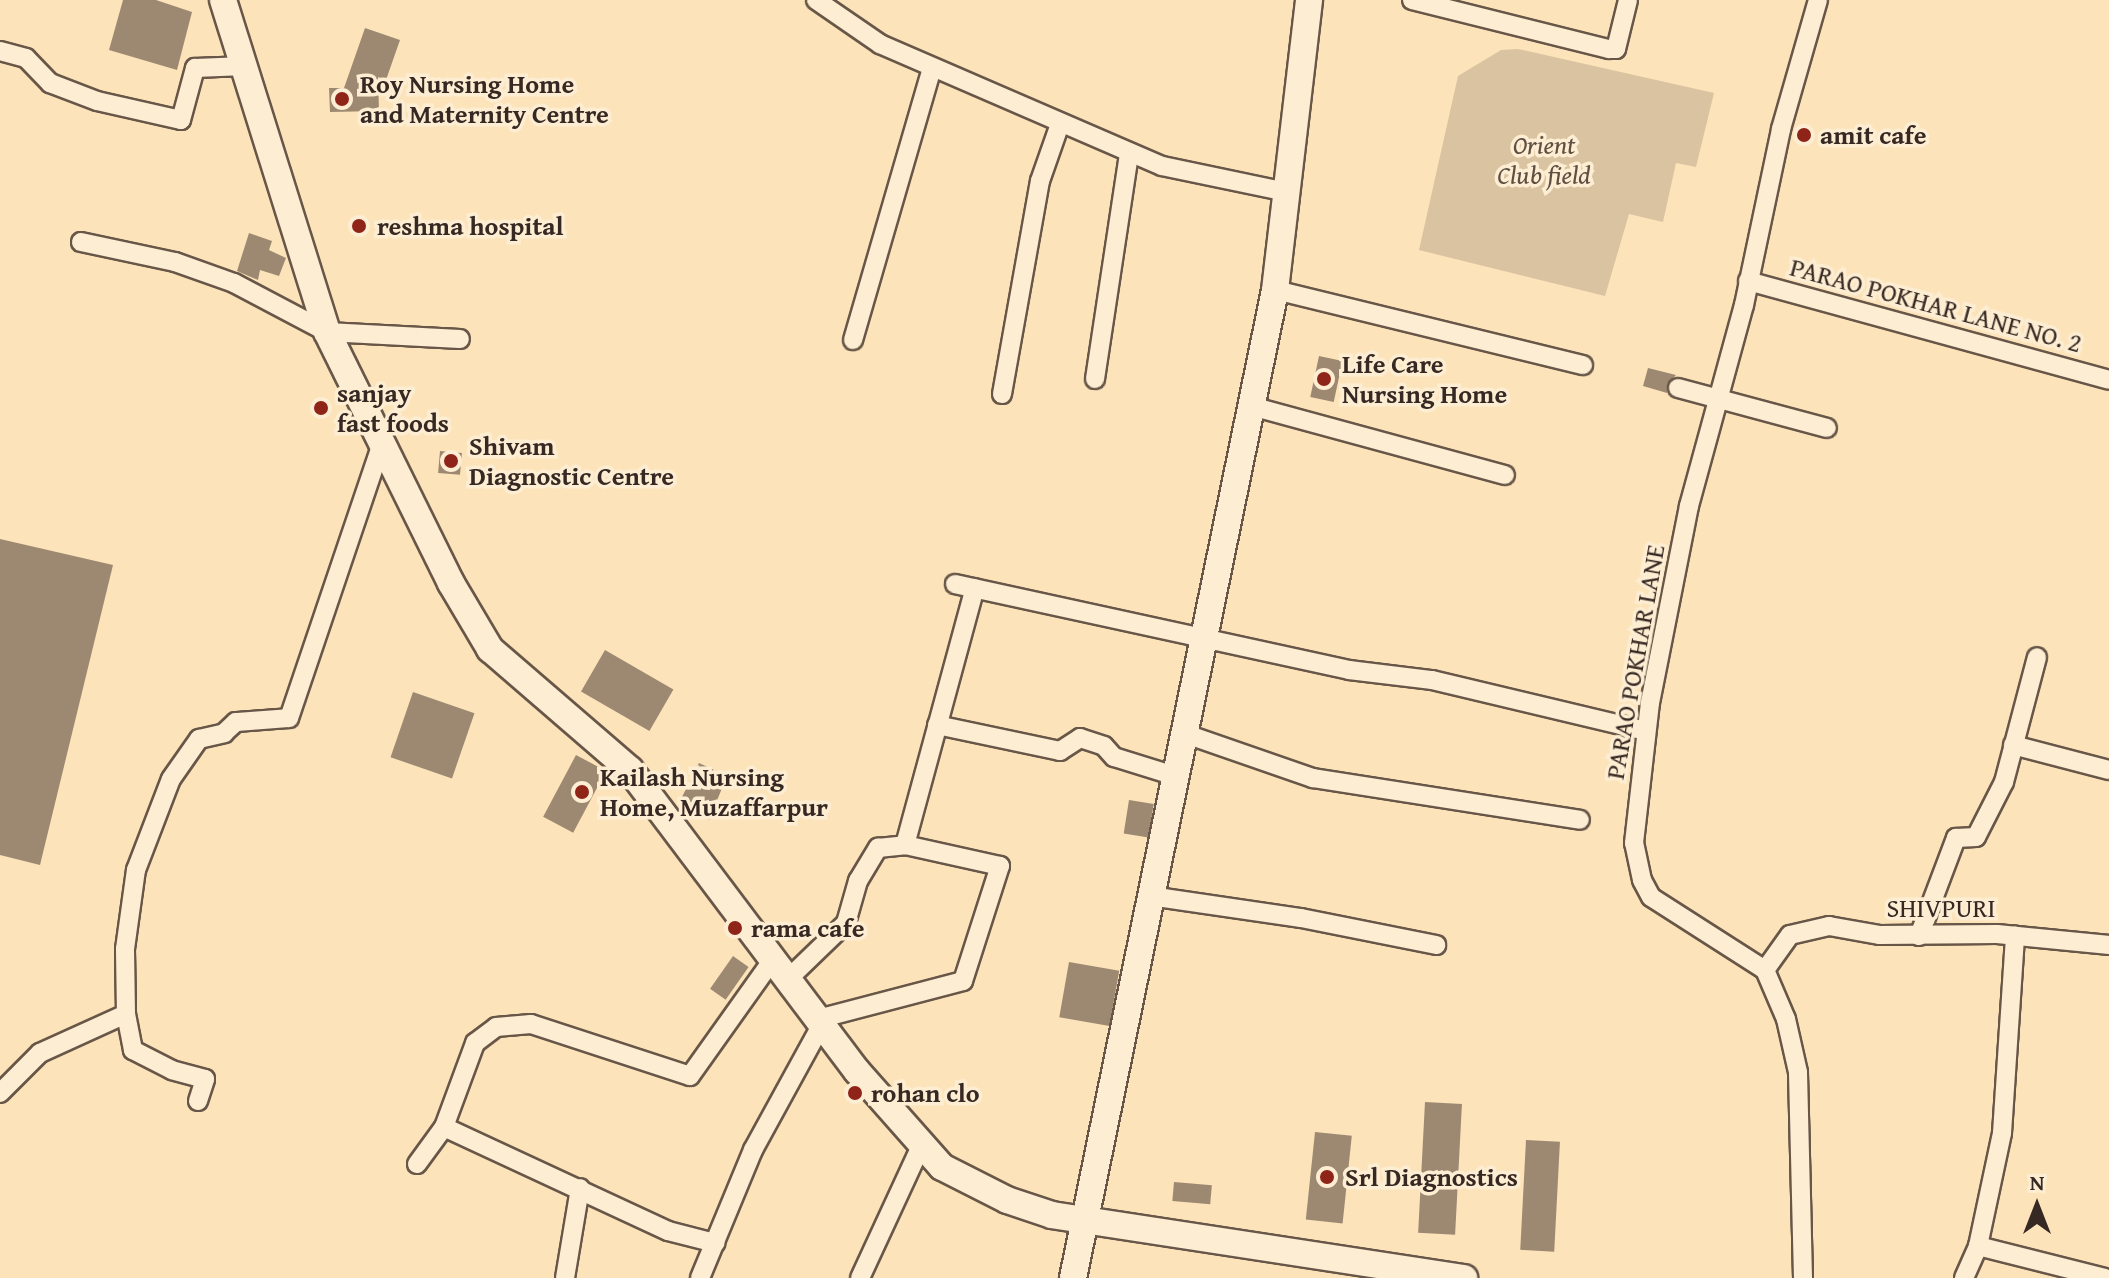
<!DOCTYPE html>
<style>
body{margin:0}
#map{position:relative;width:2109px;height:1278px;overflow:hidden;background:#fce3ba;font-family:"Gentium Book Plus",serif}
div>[style]{position:absolute}
.green>*{inset:0;background:#dac3a0}
.building>*{inset:0;background:#9d8971;transform-origin:0 0}
.roads{filter:drop-shadow(2px 0 #685748) drop-shadow(-2px 0 #685748) drop-shadow(0 2px #685748) drop-shadow(0 -2px #685748)}
.minor>*{height:18px;margin:-9px;padding:0 9px;transform-origin:9px;border-radius:9px;background:#fdedd2}
.secondary>*{height:26px;margin:-13px;padding:0 13px;transform-origin:13px;border-radius:13px;background:#fdedd2}
.dots>*{width:22px;height:22px;translate:-50% -50%;box-sizing:border-box;border:4px solid #fdedd2;border-radius:50%}
span{translate:-50% -50%;white-space:nowrap;text-align:center;line-height:1.15;-webkit-text-stroke:7px #fdedd2;paint-order:stroke}
.poi-label{font-size:26px;color:#362822;font-weight:700}
.left{translate:0 -50%;text-align:left}
.park-label{font-size:26px;color:#5f4f42;font-style:italic}
.street-label{font-size:26px;color:#362822}
.north{position:absolute;left:1997px;top:1166px;width:80px;height:80px;-webkit-text-stroke:6px #fdedd2;paint-order:stroke;rotate:0deg;font-size:22px;font-weight:700;line-height:32px;text-align:center;color:#362822}
.north::after{content:'';display:block;margin:auto;width:28px;height:36px;background:#362822;clip-path:polygon(50% 0,100% 100%,50% 72%,0 100%)}
</style>
<div id="map">
<div class="green">
<i style="clip-path:polygon(1518px 49px,1714px 93px,1696px 167px,1676px 163px,1663px 222px,1629px 214px,1605px 296px,1419px 250px,1458px 76px,1501px 50px)"></i>
</div>
<div class="building">
<i style="clip-path:polygon(123px 0,156px 0,192px 12px,177px 70px,109px 50px)"></i>
<i style="clip-path:polygon(365px 28px,400px 40px,386px 80px,378px 77px,379px 111px,330px 112px,329px 88px,344px 88px)"></i>
<i style="clip-path:polygon(249px 233px,272px 241px,269px 250px,286px 258px,279px 276px,260px 270px,258px 280px,237px 271px)"></i>
<i style="left:1319px;top:356px;width:24px;height:42px;rotate:12deg"></i>
<i style="clip-path:polygon(1648px 368px,1676px 375px,1667px 384px,1667px 393px,1643px 386px)"></i>
<i style="left:440px;top:451px;width:22px;height:22px;rotate:5deg"></i>
<i style="clip-path:polygon(0 539px,113px 565px,40px 865px,0 855px)"></i>
<i style="left:605px;top:650px;width:79px;height:48px;rotate:30deg"></i>
<i style="left:413px;top:692px;width:65px;height:69px;rotate:19deg"></i>
<i style="left:576px;top:755px;width:34px;height:70px;rotate:28deg"></i>
<i style="clip-path:polygon(699px 763px,727px 776px,709px 820px,681px 799px)"></i>
<i style="left:1129px;top:800px;width:25px;height:34px;rotate:9deg"></i>
<i style="left:733px;top:956px;width:19px;height:40px;rotate:35deg"></i>
<i style="left:1069px;top:962px;width:51px;height:56px;rotate:10deg"></i>
<i style="left:1425px;top:1102px;width:37px;height:131px;rotate:3deg"></i>
<i style="left:1315px;top:1132px;width:37px;height:88px;rotate:6deg"></i>
<i style="left:1526px;top:1140px;width:34px;height:110px;rotate:3deg"></i>
<i style="left:1174px;top:1182px;width:38px;height:19px;rotate:5deg"></i>
</div>
<div class="roads">
<div class="minor">
<i style="left:816px;top:0;width:78px;rotate:34.5deg"></i>
<i style="left:880px;top:44px;width:307px;rotate:23.4deg"></i>
<i style="left:1162px;top:166px;width:127px;rotate:11.8deg"></i>
<i style="left:1412px;top:0;width:203px;rotate:14deg"></i>
<i style="left:1609px;top:49px;width:7px"></i>
<i style="left:1616px;top:49px;width:50px;rotate:-76.2deg"></i>
<i style="left:0;top:51px;width:27px;rotate:15deg"></i>
<i style="left:26px;top:58px;width:35px;rotate:46deg"></i>
<i style="left:50px;top:83px;width:50px;rotate:21deg"></i>
<i style="left:97px;top:101px;width:86px;rotate:12.7deg"></i>
<i style="left:181px;top:120px;width:54px;rotate:-74.9deg"></i>
<i style="left:195px;top:68px;width:50px;rotate:-2.3deg"></i>
<i style="left:81px;top:242px;width:96px;rotate:12deg"></i>
<i style="left:175px;top:262px;width:63px;rotate:19.6deg"></i>
<i style="left:234px;top:283px;width:105px;rotate:27.8deg"></i>
<i style="left:327px;top:332px;width:133px;rotate:3deg"></i>
<i style="left:1748px;top:281px;width:374px;rotate:15.3deg"></i>
<i style="left:1275px;top:290px;width:317px;rotate:13.7deg"></i>
<i style="left:853px;top:340px;width:283px;rotate:-73.8deg"></i>
<i style="left:1095px;top:379px;width:229px;rotate:-81.4deg"></i>
<i style="left:1678px;top:388px;width:154px;rotate:15deg"></i>
<i style="left:1002px;top:394px;width:216px;rotate:-79.9deg"></i>
<i style="left:1040px;top:181px;width:60px;rotate:-70.7deg"></i>
<i style="left:1251px;top:406px;width:263px;rotate:15.2deg"></i>
<i style="left:955px;top:584px;width:403px;rotate:12.3deg"></i>
<i style="left:1349px;top:670px;width:84px;rotate:6.9deg"></i>
<i style="left:1432px;top:680px;width:220px;rotate:13.4deg"></i>
<i style="left:937px;top:725px;width:126px;rotate:11.9deg"></i>
<i style="left:1060px;top:751px;width:24px;rotate:-33deg"></i>
<i style="left:1080px;top:738px;width:25px;rotate:18deg"></i>
<i style="left:1104px;top:746px;width:15px;rotate:48deg"></i>
<i style="left:1114px;top:757px;width:64px;rotate:17.3deg"></i>
<i style="left:1183px;top:733px;width:138px;rotate:19.1deg"></i>
<i style="left:1313px;top:778px;width:270px;rotate:8.9deg"></i>
<i style="left:2013px;top:745px;width:99px;rotate:14.6deg"></i>
<i style="left:1150px;top:896px;width:153px;rotate:8.3deg"></i>
<i style="left:1301px;top:918px;width:138px;rotate:11.3deg"></i>
<i style="left:1919px;top:936px;width:105px;rotate:-69.3deg"></i>
<i style="left:1956px;top:838px;width:20px;rotate:-3deg"></i>
<i style="left:1976px;top:837px;width:62px;rotate:-63deg"></i>
<i style="left:2004px;top:782px;width:129px;rotate:-75.2deg"></i>
<i style="left:1765px;top:970px;width:43px;rotate:-54.5deg"></i>
<i style="left:1790px;top:935px;width:40px;rotate:-13deg"></i>
<i style="left:1829px;top:926px;width:52px;rotate:10deg"></i>
<i style="left:1880px;top:935px;width:117px;rotate:-0.5deg"></i>
<i style="left:1997px;top:934px;width:113px;rotate:5.6deg"></i>
<i style="left:788px;top:979px;width:81px;rotate:-44deg"></i>
<i style="left:846px;top:923px;width:44px;rotate:-74.1deg"></i>
<i style="left:858px;top:881px;width:39px;rotate:-59deg"></i>
<i style="left:878px;top:848px;width:27px;rotate:-6deg"></i>
<i style="left:905px;top:845px;width:266px;rotate:-74.8deg"></i>
<i style="left:818px;top:1019px;width:150px;rotate:-14.7deg"></i>
<i style="left:963px;top:981px;width:121px;rotate:-72.2deg"></i>
<i style="left:1000px;top:866px;width:97px;rotate:-167.5deg"></i>
<i style="left:0;top:1093px;width:57px;rotate:-45deg"></i>
<i style="left:40px;top:1053px;width:94px;rotate:-24.4deg"></i>
<i style="left:198px;top:1101px;width:23px;rotate:-72deg"></i>
<i style="left:205px;top:1079px;width:34px;rotate:-165deg"></i>
<i style="left:172px;top:1070px;width:44px;rotate:-152.9deg"></i>
<i style="left:133px;top:1050px;width:37px;rotate:-101deg"></i>
<i style="left:126px;top:1014px;width:65px;rotate:-90.9deg"></i>
<i style="left:125px;top:949px;width:80px;rotate:-82.1deg"></i>
<i style="left:136px;top:870px;width:97px;rotate:-69deg"></i>
<i style="left:171px;top:779px;width:49px;rotate:-55deg"></i>
<i style="left:199px;top:739px;width:26px;rotate:-13deg"></i>
<i style="left:224px;top:733px;width:16px;rotate:-43deg"></i>
<i style="left:236px;top:722px;width:53px;rotate:-4.3deg"></i>
<i style="left:289px;top:718px;width:290px;rotate:-71.3deg"></i>
<i style="left:444px;top:1127px;width:247px;rotate:24.9deg"></i>
<i style="left:668px;top:1231px;width:49px;rotate:14.3deg"></i>
<i style="left:417px;top:1164px;width:46px;rotate:-53.9deg"></i>
<i style="left:444px;top:1127px;width:90px;rotate:-69.7deg"></i>
<i style="left:475px;top:1043px;width:26px;rotate:-37deg"></i>
<i style="left:496px;top:1027px;width:35px;rotate:-5deg"></i>
<i style="left:531px;top:1024px;width:167px;rotate:18.1deg"></i>
<i style="left:690px;top:1076px;width:143px;rotate:-54.6deg"></i>
<i style="left:1978px;top:1246px;width:131px;rotate:14.1deg"></i>
<i style="left:565px;top:1278px;width:91px;rotate:-80.5deg"></i>
<i style="left:700px;top:1278px;width:139px;rotate:-67.5deg"></i>
<i style="left:753px;top:1150px;width:144px;rotate:-61.3deg"></i>
<i style="left:860px;top:1278px;width:148px;rotate:-65.2deg"></i>
<i style="left:1803px;top:1278px;width:206px;rotate:-91.4deg"></i>
<i style="left:1798px;top:1072px;width:54px;rotate:-102.8deg"></i>
<i style="left:1786px;top:1019px;width:53px;rotate:-113.2deg"></i>
<i style="left:1765px;top:970px;width:135px;rotate:-147.4deg"></i>
<i style="left:1651px;top:897px;width:19px;rotate:-118deg"></i>
<i style="left:1642px;top:880px;width:38px;rotate:-102deg"></i>
<i style="left:1634px;top:843px;width:141px;rotate:-83.5deg"></i>
<i style="left:1650px;top:703px;width:201px;rotate:-78.8deg"></i>
<i style="left:1689px;top:506px;width:208px;rotate:-74.7deg"></i>
<i style="left:1744px;top:305px;width:180px;rotate:-78.1deg"></i>
<i style="left:1781px;top:129px;width:134px;rotate:-74deg"></i>
<i style="left:1964px;top:1278px;width:35px;rotate:-66deg"></i>
<i style="left:1978px;top:1246px;width:116px;rotate:-78deg"></i>
<i style="left:2002px;top:1133px;width:198px;rotate:-86.2deg"></i>
</div>
<div class="secondary">
<i style="left:223px;top:0;width:348px;rotate:72.6deg"></i>
<i style="left:327px;top:332px;width:280px;rotate:63.7deg"></i>
<i style="left:451px;top:583px;width:77px;rotate:59.4deg"></i>
<i style="left:490px;top:649px;width:185px;rotate:40.8deg"></i>
<i style="left:630px;top:770px;width:377px;rotate:53deg"></i>
<i style="left:857px;top:1071px;width:128px;rotate:48.5deg"></i>
<i style="left:942px;top:1167px;width:73px;rotate:26.9deg"></i>
<i style="left:1007px;top:1200px;width:47px;rotate:18.4deg"></i>
<i style="left:1052px;top:1215px;width:417px;rotate:8.7deg"></i>
<i style="left:1073px;top:1278px;width:1008px;rotate:-78.44deg"></i>
<i style="left:1275px;top:290px;width:292px;rotate:-83.3deg"></i>
</div>
</div>
<div class="dots">
<i style="left:342px;top:99px;background:#8f2418"></i>
<i style="left:1804px;top:135px;background:#8f2418"></i>
<i style="left:359px;top:226px;background:#8f2418"></i>
<i style="left:1324px;top:379px;background:#8f2418"></i>
<i style="left:321px;top:408px;background:#8f2418"></i>
<i style="left:451px;top:461px;background:#8f2418"></i>
<i style="left:582px;top:792px;background:#8f2418"></i>
<i style="left:735px;top:928px;background:#8f2418"></i>
<i style="left:855px;top:1093px;background:#8f2418"></i>
<i style="left:1327px;top:1177px;background:#8f2418"></i>
</div>
<div class="poi-label">
<span class="left" style="left:360px;top:99px">Roy Nursing Home<br>and Maternity Centre</span>
<span class="left" style="left:1820px;top:135px">amit cafe</span>
<span class="left" style="left:377px;top:226px">reshma hospital</span>
<span class="left" style="left:1342px;top:379px">Life Care<br>Nursing Home</span>
<span class="left" style="left:337px;top:408px">sanjay<br>fast foods</span>
<span class="left" style="left:469px;top:461px">Shivam<br>Diagnostic Centre</span>
<span class="left" style="left:600px;top:792px">Kailash Nursing<br>Home, Muzaffarpur</span>
<span class="left" style="left:751px;top:928px">rama cafe</span>
<span class="left" style="left:871px;top:1093px">rohan clo</span>
<span class="left" style="left:1345px;top:1177px">Srl Diagnostics</span>
</div>
<div class="park-label">
<span style="left:1544px;top:160px">Orient<br>Club field</span>
</div>
<div class="street-label">
<span style="left:1936px;top:305px;rotate:15deg">PARAO POKHAR LANE NO. 2</span>
<span style="left:1635px;top:662px;rotate:-80deg">PARAO POKHAR LANE</span>
<span style="left:1941px;top:908px">SHIVPURI</span>
</div>
<div class="north">N</div>
</div>
